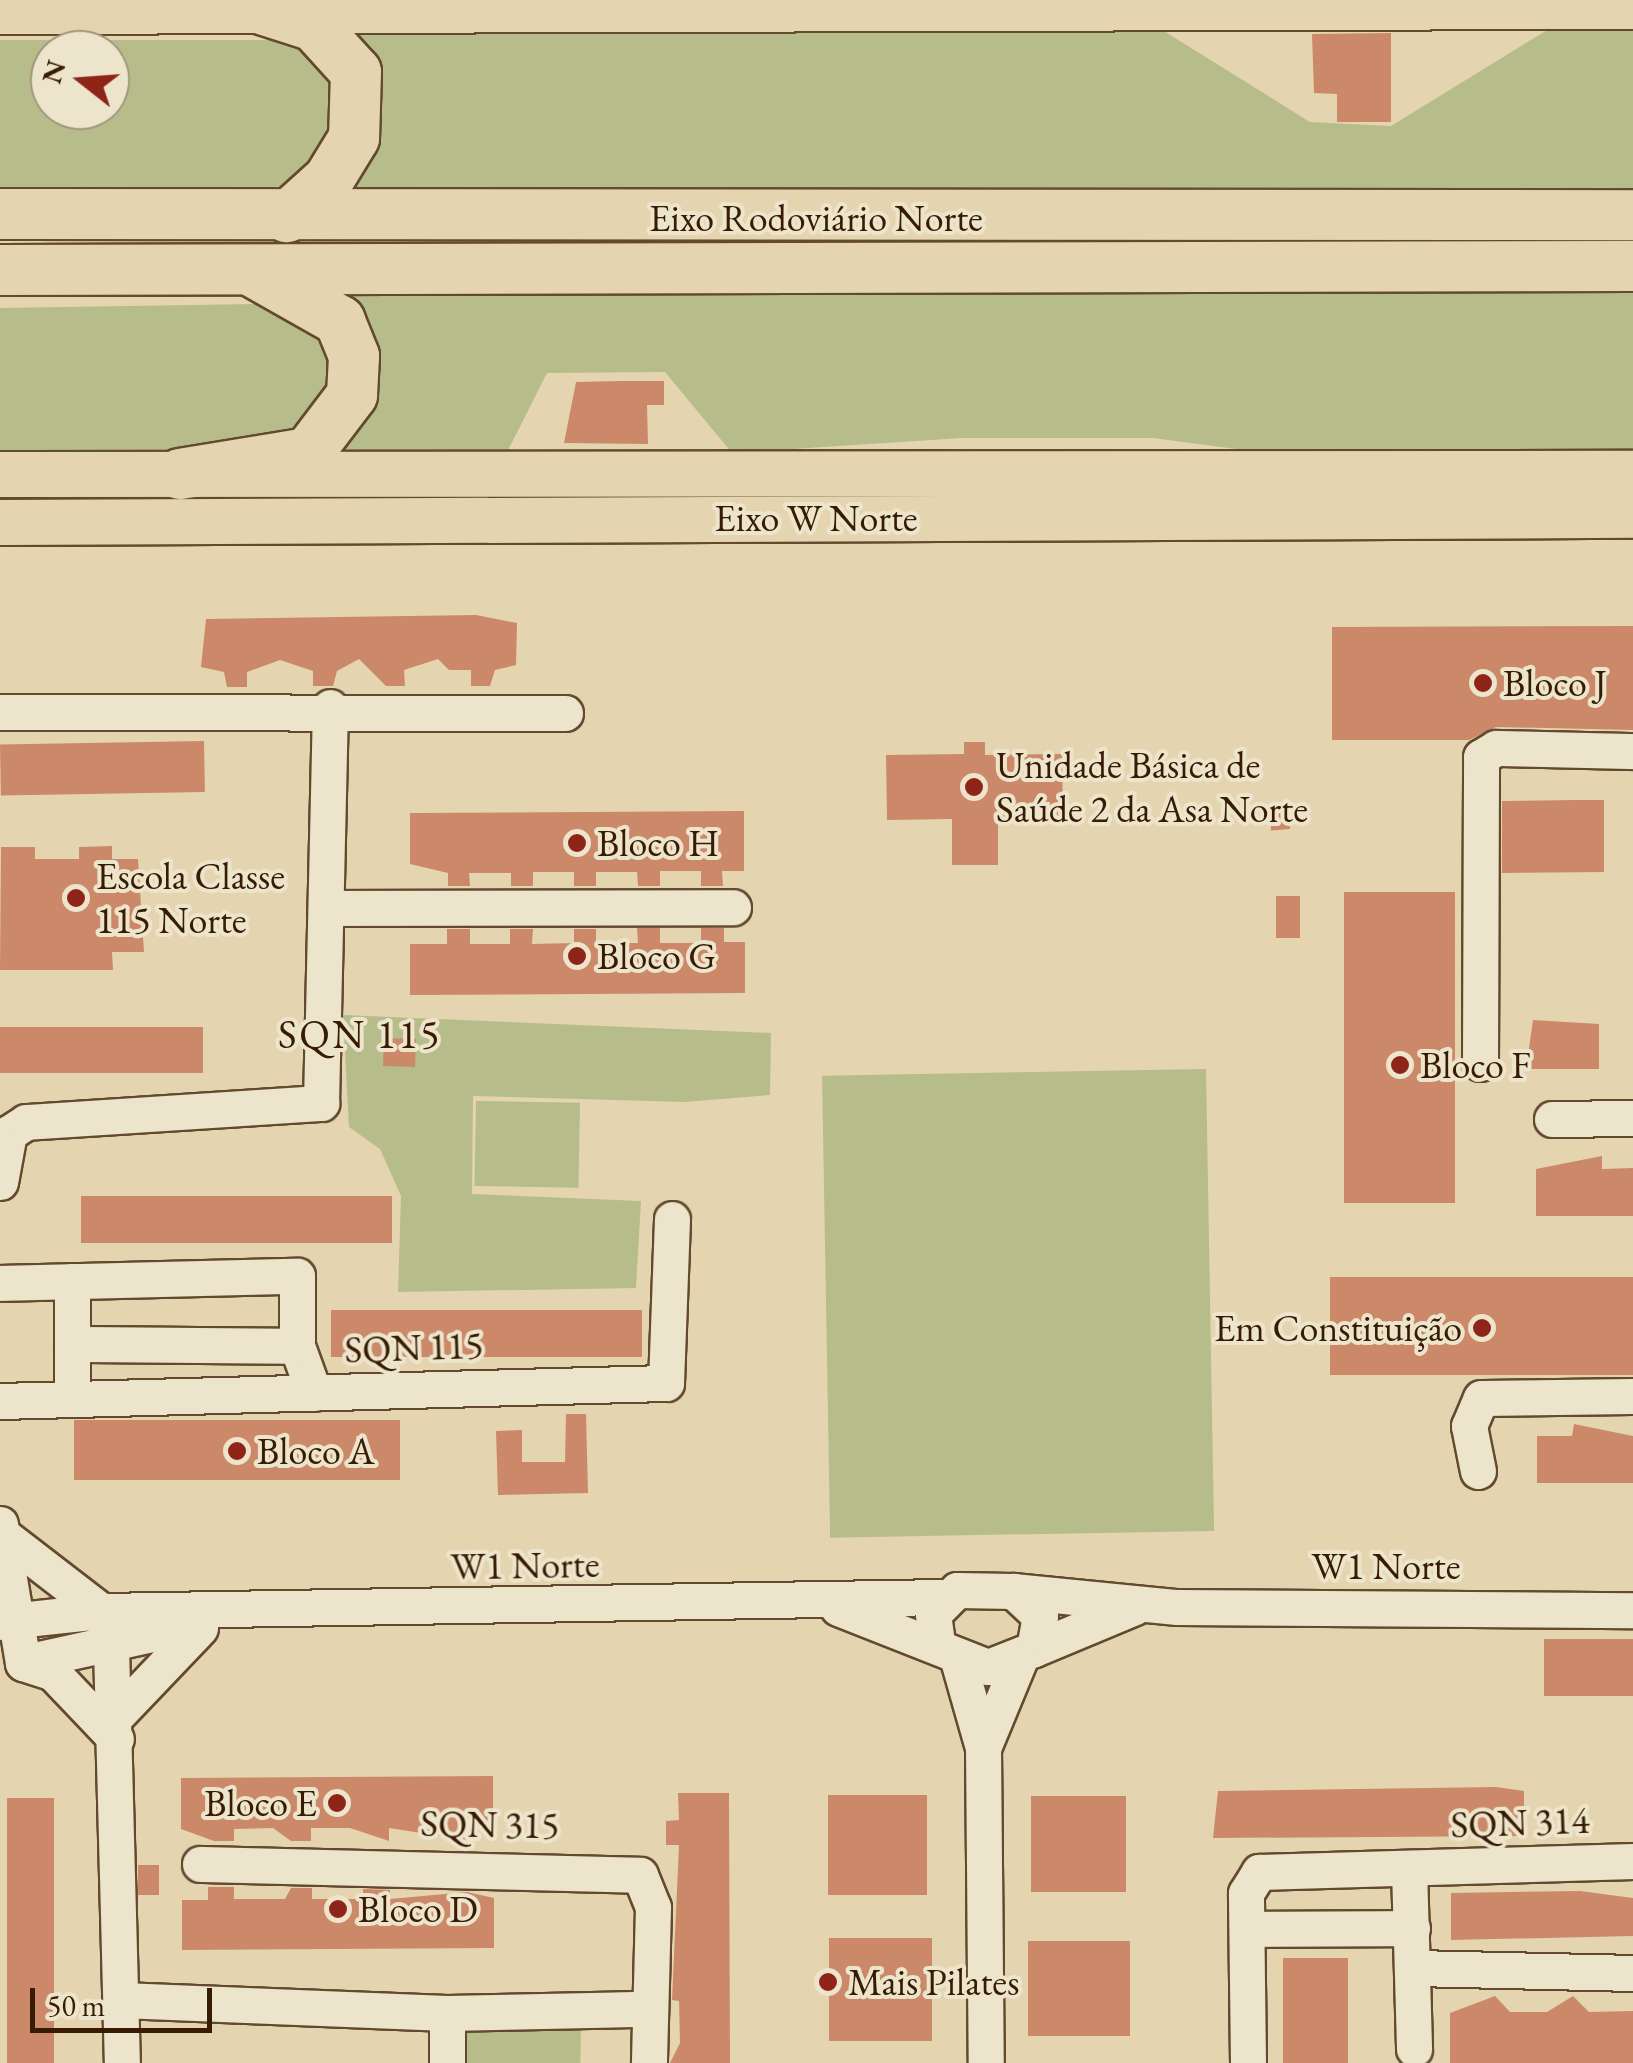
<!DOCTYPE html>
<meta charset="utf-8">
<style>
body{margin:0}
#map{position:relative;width:1633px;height:2063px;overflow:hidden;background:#e4d5b0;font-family:"EB Garamond",serif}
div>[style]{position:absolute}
.green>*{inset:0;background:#b6bd8a;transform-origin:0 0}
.building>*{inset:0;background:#cb8969;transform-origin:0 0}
.roads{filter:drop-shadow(2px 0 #634a2e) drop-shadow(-2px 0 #634a2e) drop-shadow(0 2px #634a2e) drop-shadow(0 -2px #634a2e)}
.minor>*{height:35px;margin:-17.5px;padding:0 17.5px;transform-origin:17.5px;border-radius:17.5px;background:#ede4cc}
.major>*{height:45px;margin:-22.5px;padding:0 22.5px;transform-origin:22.5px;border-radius:22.5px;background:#e4d5b0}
.highway>*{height:50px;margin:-25px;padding:0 25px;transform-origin:25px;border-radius:25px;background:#e4d5b0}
.dots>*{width:28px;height:28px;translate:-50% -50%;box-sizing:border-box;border:5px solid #ede4cc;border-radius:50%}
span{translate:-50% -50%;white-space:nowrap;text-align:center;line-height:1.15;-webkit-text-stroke:8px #ede4cc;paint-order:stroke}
.street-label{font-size:38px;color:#381b03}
.poi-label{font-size:38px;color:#381b03}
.left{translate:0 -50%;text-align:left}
.right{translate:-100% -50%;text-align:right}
.neighbourhood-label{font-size:40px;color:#381b03;letter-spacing:2.5px}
.north{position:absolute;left:30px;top:30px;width:100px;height:100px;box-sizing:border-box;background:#ede4cc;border:2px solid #a5947c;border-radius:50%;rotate:287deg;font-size:28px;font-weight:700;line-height:40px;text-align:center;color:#381b03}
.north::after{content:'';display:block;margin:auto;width:35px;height:45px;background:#8f2418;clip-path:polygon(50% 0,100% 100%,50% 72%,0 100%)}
.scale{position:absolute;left:30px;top:1988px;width:182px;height:45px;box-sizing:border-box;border:5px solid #381b03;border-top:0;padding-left:12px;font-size:30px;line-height:35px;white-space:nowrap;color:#381b03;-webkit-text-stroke:8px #ede4cc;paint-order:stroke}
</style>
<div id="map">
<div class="green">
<i style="clip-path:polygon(1562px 21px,1633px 21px,1633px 190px,340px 204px,334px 23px,1151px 23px,1310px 122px,1391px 126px)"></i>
<i style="clip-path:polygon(evenodd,0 40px,272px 40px,311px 48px,345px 100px,309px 186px,0 193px,0 40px,50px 50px,110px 50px,110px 110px,50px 110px,50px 50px)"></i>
<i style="clip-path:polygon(1297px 287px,1633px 293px,1633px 458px,1290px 456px,1153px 438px,962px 438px,732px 453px,665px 372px,547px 373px,501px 464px,325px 461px,351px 432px,326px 291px)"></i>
<i style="clip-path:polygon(255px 304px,318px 326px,343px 374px,286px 449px,0 459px,0 308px)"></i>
<i style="clip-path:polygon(343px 1015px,771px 1033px,770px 1095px,685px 1102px,473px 1096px,472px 1194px,641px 1201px,636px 1288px,398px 1292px,401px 1196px,380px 1149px,349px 1127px)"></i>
<i style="left:1206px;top:1069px;width:462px;height:384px;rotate:89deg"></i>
<i style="left:476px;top:1101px;width:104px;height:85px;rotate:1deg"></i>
<i style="left:456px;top:2024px;width:125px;height:39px;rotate:1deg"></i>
</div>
<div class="building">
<i style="clip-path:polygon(1391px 33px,1391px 122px,1337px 122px,1337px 94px,1314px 93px,1312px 34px)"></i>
<i style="clip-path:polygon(619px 381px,664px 381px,664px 405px,647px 405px,648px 444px,564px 443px,576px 382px)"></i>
<i style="clip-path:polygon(476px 615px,517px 623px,516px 665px,495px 670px,490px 686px,471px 686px,471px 670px,449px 670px,438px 659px,404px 670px,405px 686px,386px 686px,359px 659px,337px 671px,333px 686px,313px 686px,313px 671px,280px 660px,247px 672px,247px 687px,227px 687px,224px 672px,201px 667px,206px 619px)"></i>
<i style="clip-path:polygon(1633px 626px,1633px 730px,1496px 727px,1469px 740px,1332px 740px,1332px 627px)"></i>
<i style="left:204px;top:741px;width:51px;height:204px;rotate:89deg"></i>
<i style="clip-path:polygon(964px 742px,985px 742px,985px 755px,1062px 754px,1063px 818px,998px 819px,998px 865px,952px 865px,952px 819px,887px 820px,886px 755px,964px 754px)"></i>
<i style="clip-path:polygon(1576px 800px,1604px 800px,1604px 872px,1502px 873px,1502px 801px)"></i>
<i style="left:1288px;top:806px;width:23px;height:19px;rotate:85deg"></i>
<i style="clip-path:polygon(744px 811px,744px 871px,722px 871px,723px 886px,701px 886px,701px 871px,660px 871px,660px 886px,638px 886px,637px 872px,596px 872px,596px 886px,574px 886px,574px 872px,533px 872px,533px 886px,511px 886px,511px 873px,469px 873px,470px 886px,448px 886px,448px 873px,410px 864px,410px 813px)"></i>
<i style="clip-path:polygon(112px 846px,112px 859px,138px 859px,144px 952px,112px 952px,113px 970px,0 970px,1px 847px,35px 847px,35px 859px,79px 859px,79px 847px)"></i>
<i style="left:1344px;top:892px;width:111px;height:311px"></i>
<i style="left:1276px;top:896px;width:24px;height:42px"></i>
<i style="clip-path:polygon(637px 928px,660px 928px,660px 943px,701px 943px,701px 928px,724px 928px,724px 942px,745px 942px,745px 993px,410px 995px,410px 944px,447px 944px,447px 929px,470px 929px,470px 944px,510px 944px,510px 929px,533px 929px,532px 944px,574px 943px,574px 929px,596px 929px,596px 943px,638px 943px)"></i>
<i style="clip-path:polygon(1533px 1020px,1599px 1024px,1599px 1069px,1526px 1069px)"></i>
<i style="left:203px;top:1027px;width:46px;height:203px;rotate:90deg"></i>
<i style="left:384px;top:1038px;width:32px;height:28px;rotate:2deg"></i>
<i style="clip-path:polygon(1602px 1156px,1602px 1169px,1633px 1168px,1633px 1216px,1536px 1216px,1536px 1169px)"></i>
<i style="left:392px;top:1196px;width:47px;height:311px;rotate:90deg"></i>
<i style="left:1633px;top:1277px;width:98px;height:303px;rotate:90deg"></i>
<i style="left:642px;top:1310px;width:47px;height:311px;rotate:90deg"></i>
<i style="clip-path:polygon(566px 1414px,586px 1414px,588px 1493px,498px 1495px,496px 1431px,522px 1430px,522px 1462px,565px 1462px)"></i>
<i style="left:400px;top:1420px;width:60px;height:326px;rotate:90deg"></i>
<i style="clip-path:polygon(1574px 1424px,1633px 1436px,1633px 1483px,1537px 1483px,1537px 1436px,1572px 1436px)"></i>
<i style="left:1544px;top:1639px;width:89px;height:57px"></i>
<i style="clip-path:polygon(493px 1776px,493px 1827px,466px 1827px,466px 1840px,389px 1828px,389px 1841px,350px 1828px,311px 1828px,311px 1841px,291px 1841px,273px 1828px,234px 1829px,234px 1841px,214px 1841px,181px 1829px,181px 1778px)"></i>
<i style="clip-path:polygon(1496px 1787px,1524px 1791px,1524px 1836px,1213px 1838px,1218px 1791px)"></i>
<i style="clip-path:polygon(678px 1793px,729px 1793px,730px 2063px,670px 2063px,680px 2043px,679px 2001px,672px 2000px,679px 1845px,666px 1845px,666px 1821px,679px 1820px)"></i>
<i style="left:828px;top:1795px;width:99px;height:100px"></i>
<i style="left:1031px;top:1796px;width:95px;height:96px"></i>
<i style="left:7px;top:1798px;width:47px;height:265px"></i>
<i style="left:138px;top:1865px;width:21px;height:30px"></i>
<i style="clip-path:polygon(208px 1887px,234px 1887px,234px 1899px,285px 1899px,291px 1888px,312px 1888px,312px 1899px,363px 1899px,363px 1889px,390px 1890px,390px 1899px,467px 1892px,494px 1898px,494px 1948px,182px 1950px,182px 1900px,208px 1900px)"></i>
<i style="clip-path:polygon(1580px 1891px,1633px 1898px,1633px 1936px,1451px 1940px,1451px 1893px)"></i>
<i style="left:829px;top:1938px;width:103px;height:103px"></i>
<i style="left:1028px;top:1941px;width:102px;height:95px"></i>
<i style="left:1283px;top:1958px;width:65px;height:105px"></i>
<i style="clip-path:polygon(1495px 1996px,1510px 2012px,1547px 2012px,1573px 1996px,1589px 2012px,1633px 2011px,1633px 2063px,1450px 2063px,1450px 2013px)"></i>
</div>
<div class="roads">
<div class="minor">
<i style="left:0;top:712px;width:565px;rotate:0.1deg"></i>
<i style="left:331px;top:908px;width:402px;rotate:-0.1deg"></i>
<i style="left:1480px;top:1063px;width:306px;rotate:-89.8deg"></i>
<i style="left:1481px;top:757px;width:17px;rotate:-31deg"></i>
<i style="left:1496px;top:748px;width:137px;rotate:1.3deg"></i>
<i style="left:1552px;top:1119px;width:81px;rotate:-0.7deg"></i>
<i style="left:0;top:1182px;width:50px;rotate:-79.6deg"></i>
<i style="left:9px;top:1133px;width:20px;rotate:-33deg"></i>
<i style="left:26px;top:1122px;width:296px;rotate:-3.7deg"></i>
<i style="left:321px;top:1103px;width:396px;rotate:-88.7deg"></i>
<i style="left:72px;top:1281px;width:118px;rotate:90deg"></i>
<i style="left:0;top:1283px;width:297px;rotate:-1.4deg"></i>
<i style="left:297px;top:1276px;width:70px;rotate:90deg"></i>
<i style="left:297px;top:1346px;width:50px;rotate:70.1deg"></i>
<i style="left:72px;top:1344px;width:225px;rotate:0.5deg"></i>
<i style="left:0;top:1401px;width:666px;rotate:-1.55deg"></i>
<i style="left:666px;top:1383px;width:164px;rotate:-87.9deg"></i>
<i style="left:1478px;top:1471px;width:46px;rotate:-101.3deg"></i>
<i style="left:1469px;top:1426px;width:30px;rotate:-67deg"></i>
<i style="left:1481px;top:1398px;width:152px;rotate:-0.8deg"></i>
<i style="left:0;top:1524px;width:141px;rotate:80.6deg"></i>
<i style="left:23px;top:1663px;width:32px;rotate:18deg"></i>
<i style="left:53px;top:1673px;width:91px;rotate:46.3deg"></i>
<i style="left:4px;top:1536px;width:123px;rotate:37.7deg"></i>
<i style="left:101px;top:1611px;width:37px;rotate:74deg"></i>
<i style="left:111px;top:1647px;width:416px;rotate:88.5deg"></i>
<i style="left:1013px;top:1591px;width:165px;rotate:5.6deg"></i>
<i style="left:1177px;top:1607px;width:456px;rotate:0.4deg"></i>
<i style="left:838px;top:1608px;width:161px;rotate:21.5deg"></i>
<i style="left:988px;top:1667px;width:49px;rotate:-21.4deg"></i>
<i style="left:1034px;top:1649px;width:34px;rotate:-80deg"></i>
<i style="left:1040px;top:1616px;width:37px;rotate:-137deg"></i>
<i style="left:1013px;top:1591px;width:56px;rotate:-179deg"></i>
<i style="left:957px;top:1590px;width:34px;rotate:135deg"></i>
<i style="left:933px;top:1614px;width:30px;rotate:82deg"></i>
<i style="left:0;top:1622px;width:102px;rotate:-6.2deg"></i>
<i style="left:101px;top:1611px;width:842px;rotate:-0.95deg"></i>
<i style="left:1034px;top:1649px;width:109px;rotate:-22.6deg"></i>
<i style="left:958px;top:1660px;width:91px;rotate:74.1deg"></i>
<i style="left:983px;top:1748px;width:315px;rotate:89.5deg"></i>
<i style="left:25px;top:1662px;width:177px;rotate:-12.4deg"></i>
<i style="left:118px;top:1714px;width:119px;rotate:-46.4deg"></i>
<i style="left:983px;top:1748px;width:94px;rotate:-67.5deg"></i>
<i style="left:200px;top:1864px;width:440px;rotate:1.4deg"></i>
<i style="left:640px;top:1875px;width:35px;rotate:68deg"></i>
<i style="left:653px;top:1907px;width:156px;rotate:91.5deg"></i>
<i style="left:1409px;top:1868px;width:181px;rotate:88.4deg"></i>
<i style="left:1247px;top:1929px;width:165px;rotate:-0.3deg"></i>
<i style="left:1414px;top:1968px;width:219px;rotate:1.3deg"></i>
<i style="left:121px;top:2000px;width:326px;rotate:2.3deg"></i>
<i style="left:447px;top:2013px;width:198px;rotate:-1.2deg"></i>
<i style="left:447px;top:2013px;width:50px;rotate:90deg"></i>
<i style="left:1248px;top:2063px;width:170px;rotate:-90.7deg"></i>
<i style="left:1246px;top:1893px;width:25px;rotate:-58deg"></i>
<i style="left:1259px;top:1872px;width:374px;rotate:-1.7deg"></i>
</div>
<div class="major">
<i style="left:0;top:11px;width:1633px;rotate:-0.18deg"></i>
<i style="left:0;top:474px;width:1633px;rotate:-0.04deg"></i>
<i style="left:0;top:522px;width:1633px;rotate:-0.25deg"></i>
</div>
<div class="highway">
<i style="left:258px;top:8px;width:59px;rotate:17.8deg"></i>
<i style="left:314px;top:26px;width:62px;rotate:47.6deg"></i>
<i style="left:356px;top:72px;width:66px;rotate:91.7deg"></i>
<i style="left:354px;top:138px;width:48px;rotate:121.4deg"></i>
<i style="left:329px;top:179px;width:57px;rotate:137.9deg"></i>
<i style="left:0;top:214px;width:1633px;rotate:0.04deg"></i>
<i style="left:0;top:270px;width:1633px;rotate:-0.14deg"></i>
<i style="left:180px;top:474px;width:130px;rotate:-9.3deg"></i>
<i style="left:308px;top:453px;width:73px;rotate:-52.8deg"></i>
<i style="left:352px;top:395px;width:39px;rotate:-87deg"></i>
<i style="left:354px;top:356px;width:38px;rotate:-112deg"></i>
<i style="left:340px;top:321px;width:98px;rotate:-150.5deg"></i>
</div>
</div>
<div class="dots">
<i style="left:1483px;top:683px;background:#8f2418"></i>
<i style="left:974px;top:787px;background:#8f2418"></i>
<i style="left:577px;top:843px;background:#8f2418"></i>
<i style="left:76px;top:898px;background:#8f2418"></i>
<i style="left:577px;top:956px;background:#8f2418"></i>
<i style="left:1400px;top:1065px;background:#8f2418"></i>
<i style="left:1482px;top:1328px;background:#8f2418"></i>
<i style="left:237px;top:1451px;background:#8f2418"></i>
<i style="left:337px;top:1803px;background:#8f2418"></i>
<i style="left:338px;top:1909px;background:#8f2418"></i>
<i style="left:828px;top:1982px;background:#8f2418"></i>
</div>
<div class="street-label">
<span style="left:816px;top:218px">Eixo Rodoviário Norte</span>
<span style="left:816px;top:518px">Eixo W Norte</span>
<span style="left:414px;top:1347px;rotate:-2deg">SQN 115</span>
<span style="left:525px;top:1565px;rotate:-1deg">W1 Norte</span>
<span style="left:1386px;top:1566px">W1 Norte</span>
<span style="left:1520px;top:1822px;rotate:-2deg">SQN 314</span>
<span style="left:490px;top:1824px;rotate:1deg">SQN 315</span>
</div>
<div class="poi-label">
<span class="left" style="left:1503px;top:683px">Bloco J</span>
<span class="left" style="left:996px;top:787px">Unidade Básica de<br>Saúde 2 da Asa Norte</span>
<span class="left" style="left:597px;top:843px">Bloco H</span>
<span class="left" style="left:96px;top:898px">Escola Classe<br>115 Norte</span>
<span class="left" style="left:597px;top:956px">Bloco G</span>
<span class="left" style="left:1420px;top:1065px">Bloco F</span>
<span class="right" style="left:1462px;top:1328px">Em Constituição</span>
<span class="left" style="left:257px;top:1451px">Bloco A</span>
<span class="right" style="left:317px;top:1803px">Bloco E</span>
<span class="left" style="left:358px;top:1909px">Bloco D</span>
<span class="left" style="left:848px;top:1982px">Mais Pilates</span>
</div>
<div class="neighbourhood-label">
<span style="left:360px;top:1034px">SQN 115</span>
</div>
<div class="north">N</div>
<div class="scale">50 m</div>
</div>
